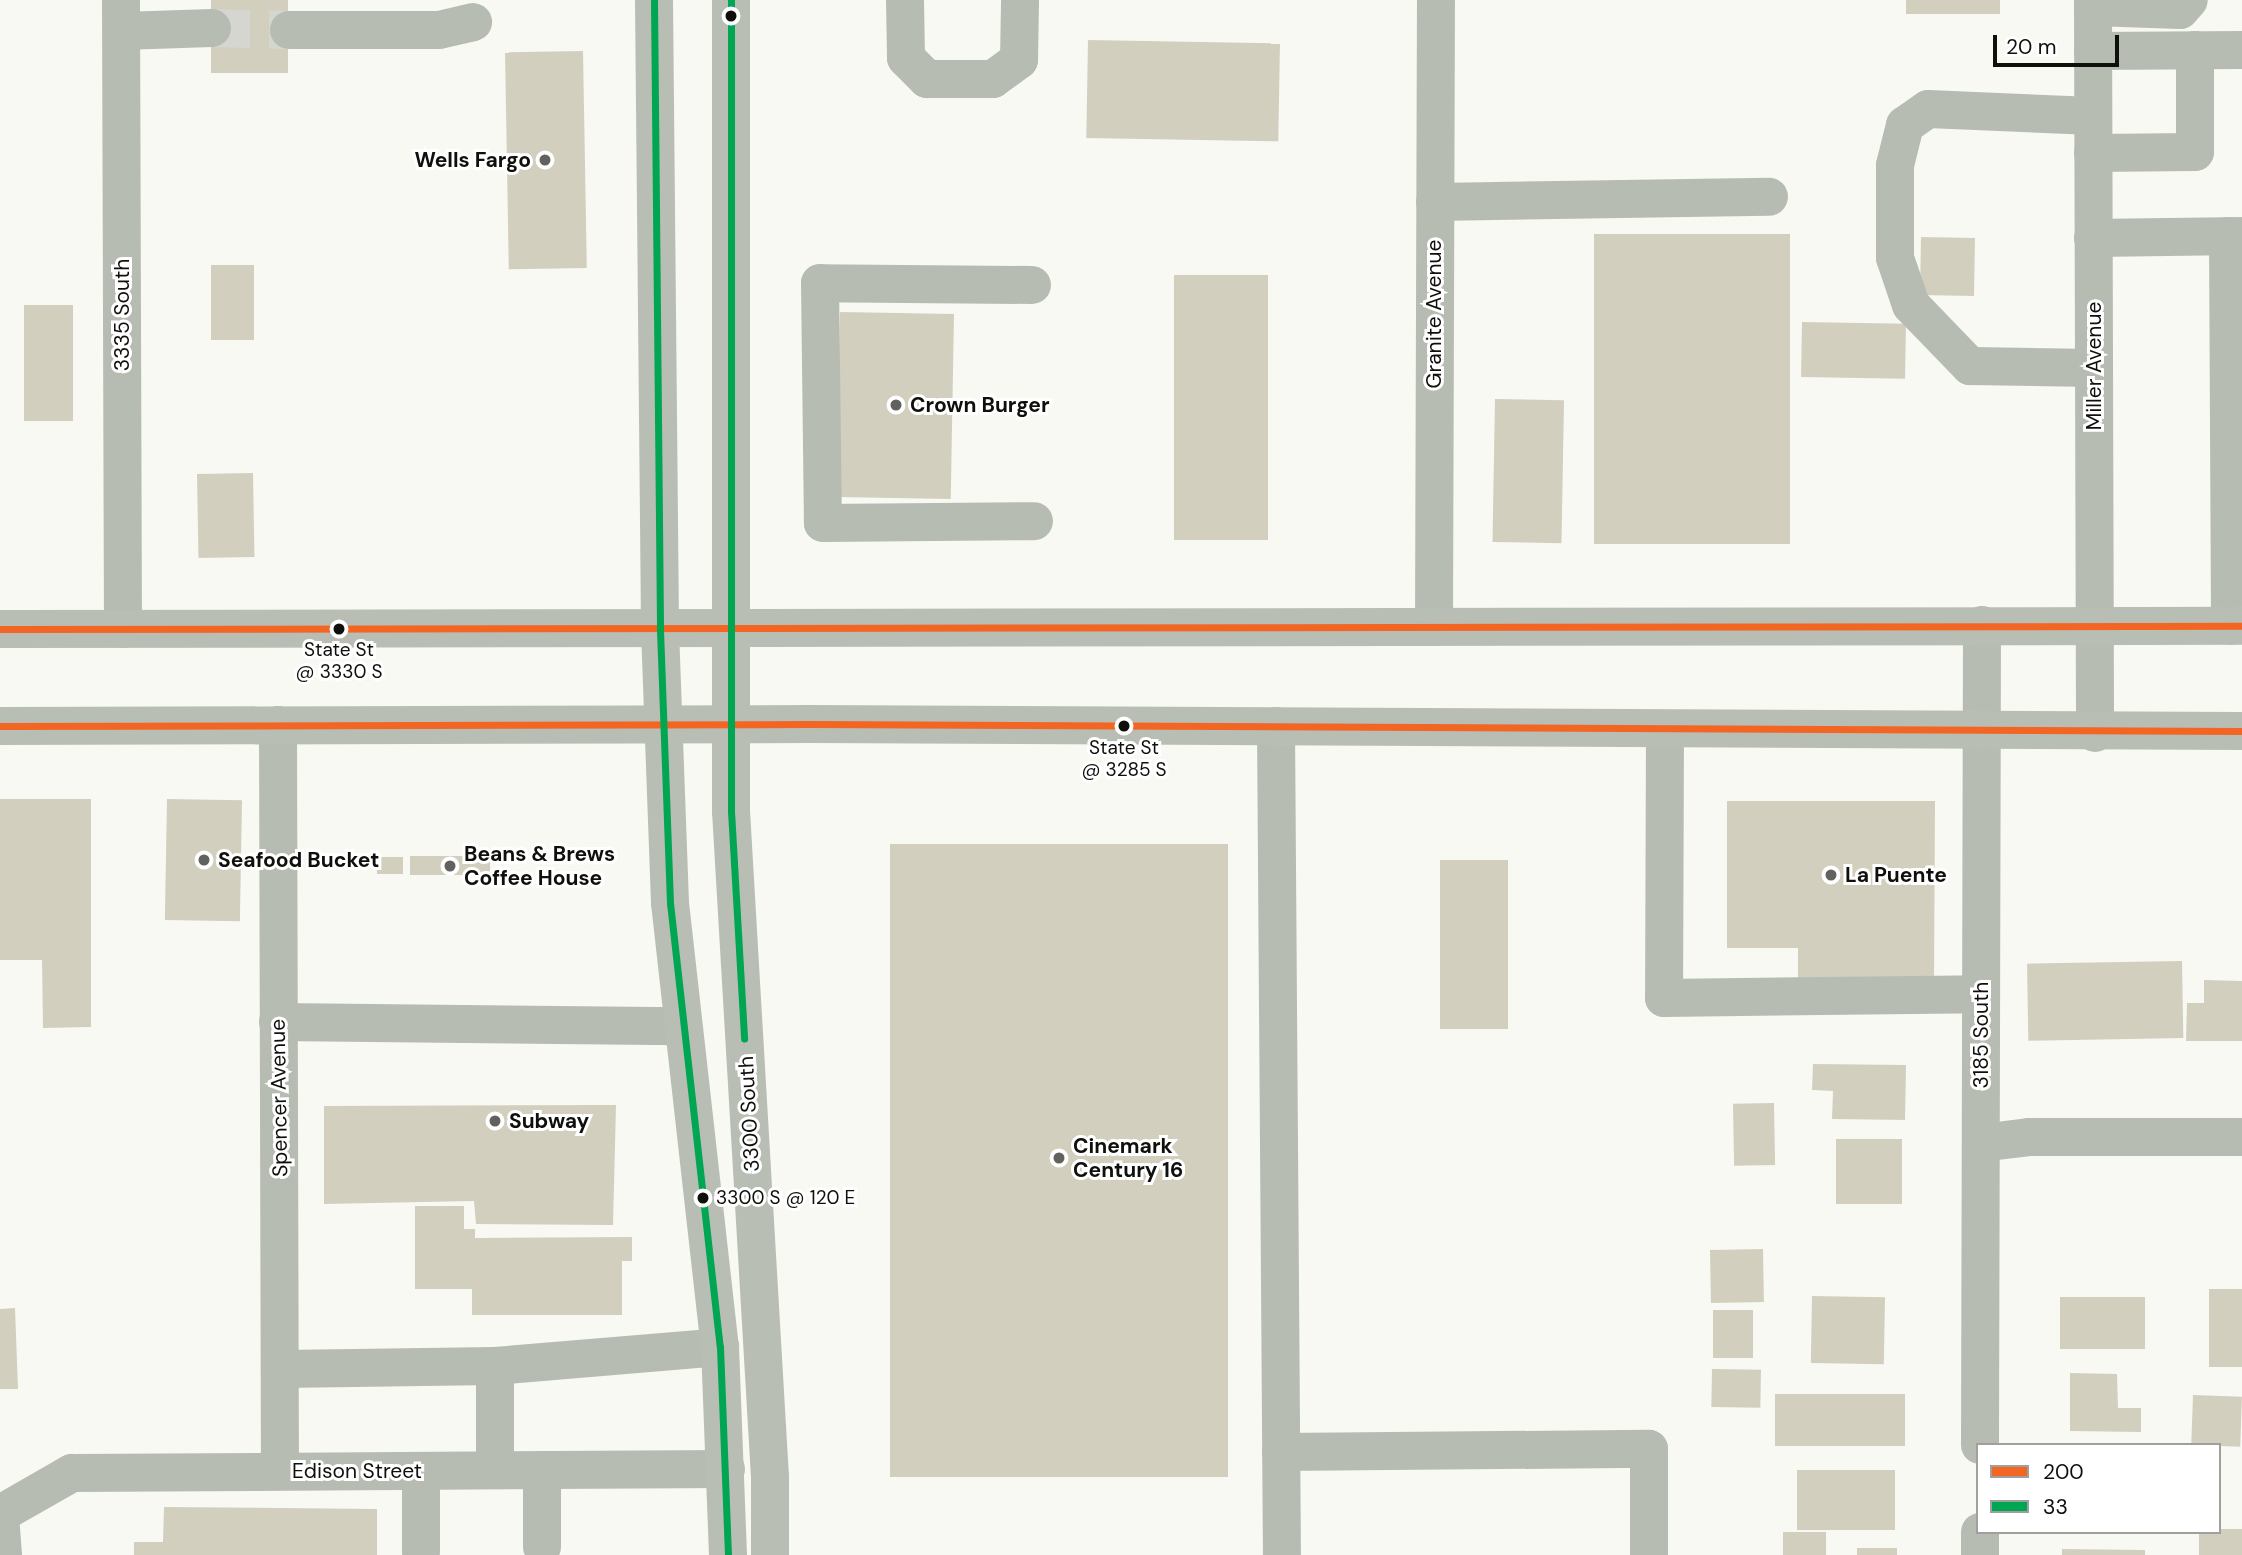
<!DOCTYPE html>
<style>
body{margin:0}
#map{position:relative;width:2242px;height:1555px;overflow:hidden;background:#f8f9f3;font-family:"DM Sans",sans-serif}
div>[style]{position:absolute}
.building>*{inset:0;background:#d3cfbf;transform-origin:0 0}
.minor-tunnel>*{height:38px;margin-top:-19px;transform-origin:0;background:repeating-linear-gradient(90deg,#d5d6d0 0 38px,transparent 0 57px)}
.minor>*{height:38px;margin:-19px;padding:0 19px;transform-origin:19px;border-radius:19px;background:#b7bcb3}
.major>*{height:38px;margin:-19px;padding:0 19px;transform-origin:19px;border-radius:19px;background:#b9beb4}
.bus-1>*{height:7px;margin:-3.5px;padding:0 3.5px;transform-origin:3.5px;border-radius:3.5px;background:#f26522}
.bus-2>*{height:7px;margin:-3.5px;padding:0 3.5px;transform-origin:3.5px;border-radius:3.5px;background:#00a651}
.dots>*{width:19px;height:19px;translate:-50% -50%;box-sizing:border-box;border:4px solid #fff;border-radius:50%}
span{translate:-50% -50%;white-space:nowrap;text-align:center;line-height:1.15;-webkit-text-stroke:6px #fff;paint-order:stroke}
.bus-label{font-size:19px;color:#0f100c}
.left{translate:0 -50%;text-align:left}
.poi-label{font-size:21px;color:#0f100c;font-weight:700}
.right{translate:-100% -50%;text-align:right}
.street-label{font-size:21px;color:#0f100c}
.legend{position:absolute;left:1976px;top:1443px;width:245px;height:91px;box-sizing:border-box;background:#fff;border:2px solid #9f9f9e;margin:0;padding:9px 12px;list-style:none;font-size:21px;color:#0f100c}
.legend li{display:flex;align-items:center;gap:14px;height:35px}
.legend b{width:35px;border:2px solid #9f9f9e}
.scale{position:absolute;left:1993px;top:35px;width:126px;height:32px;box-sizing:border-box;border:4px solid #0f100c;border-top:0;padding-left:9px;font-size:21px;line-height:24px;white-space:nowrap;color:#0f100c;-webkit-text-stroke:5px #fff;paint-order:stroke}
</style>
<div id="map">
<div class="building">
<i style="left:211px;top:0;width:77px;height:73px"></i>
<i style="left:1906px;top:0;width:94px;height:14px"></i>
<i style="left:1088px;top:40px;width:192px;height:98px;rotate:1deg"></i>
<i style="left:583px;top:51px;width:217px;height:78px;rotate:89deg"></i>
<i style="left:1594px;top:234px;width:196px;height:310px"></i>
<i style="left:1921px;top:237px;width:54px;height:58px;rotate:1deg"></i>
<i style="left:211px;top:265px;width:43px;height:75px"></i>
<i style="left:1174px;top:275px;width:94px;height:265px"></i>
<i style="left:73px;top:305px;width:116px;height:49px;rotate:90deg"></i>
<i style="left:840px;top:312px;width:114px;height:185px;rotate:1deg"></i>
<i style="left:1802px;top:322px;width:104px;height:55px;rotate:1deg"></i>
<i style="left:1495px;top:399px;width:69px;height:143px;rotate:1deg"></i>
<i style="left:253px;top:473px;width:84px;height:56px;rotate:89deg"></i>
<i style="clip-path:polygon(0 799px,91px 799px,91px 1027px,43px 1028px,42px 960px,0 960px)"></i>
<i style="left:167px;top:799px;width:75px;height:121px;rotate:1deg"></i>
<i style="clip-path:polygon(1727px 801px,1935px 801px,1934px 983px,1798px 983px,1798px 948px,1727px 948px)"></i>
<i style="left:890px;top:844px;width:338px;height:633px"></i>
<i style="left:490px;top:856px;width:19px;height:80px;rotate:90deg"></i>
<i style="left:377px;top:857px;width:26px;height:17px"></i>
<i style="left:1440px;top:860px;width:68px;height:169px"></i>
<i style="left:2182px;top:961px;width:77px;height:155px;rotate:89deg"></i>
<i style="clip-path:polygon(2204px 980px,2242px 981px,2242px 1041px,2186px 1041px,2187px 1003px,2204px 1003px)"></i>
<i style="clip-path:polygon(1813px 1064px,1906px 1065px,1905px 1120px,1832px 1119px,1833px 1091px,1812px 1090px)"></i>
<i style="left:1774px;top:1103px;width:62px;height:41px;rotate:89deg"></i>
<i style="clip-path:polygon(616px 1105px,613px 1225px,476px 1224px,474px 1201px,324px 1204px,324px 1106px)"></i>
<i style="left:1836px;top:1139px;width:66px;height:65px"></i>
<i style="clip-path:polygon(415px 1206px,464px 1206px,464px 1229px,475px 1229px,475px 1238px,632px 1237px,632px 1261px,622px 1261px,622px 1315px,472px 1315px,472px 1289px,415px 1289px)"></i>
<i style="left:1763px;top:1249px;width:53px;height:53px;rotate:89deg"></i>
<i style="left:2209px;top:1289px;width:33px;height:78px"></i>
<i style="left:1812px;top:1296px;width:73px;height:67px;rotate:1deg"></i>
<i style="left:2145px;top:1297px;width:52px;height:85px;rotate:90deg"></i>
<i style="clip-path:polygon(15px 1308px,18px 1389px,0 1389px,0 1309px)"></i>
<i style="left:1713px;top:1310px;width:40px;height:48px"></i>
<i style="left:1712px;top:1369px;width:49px;height:38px;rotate:1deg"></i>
<i style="clip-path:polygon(2070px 1373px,2117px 1374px,2118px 1408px,2141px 1408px,2141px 1432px,2070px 1431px)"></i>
<i style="left:1775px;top:1394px;width:130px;height:52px"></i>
<i style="left:2193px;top:1395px;width:49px;height:50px;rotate:2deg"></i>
<i style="left:1797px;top:1470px;width:98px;height:60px"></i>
<i style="clip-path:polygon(164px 1507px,377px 1509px,377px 1555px,134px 1555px,134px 1542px,163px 1542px)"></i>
<i style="left:2242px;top:1529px;width:26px;height:43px;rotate:90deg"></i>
<i style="left:1783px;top:1532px;width:43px;height:23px"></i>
<i style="left:1857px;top:1548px;width:40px;height:7px"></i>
<i style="clip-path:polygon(2062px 1549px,2145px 1550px,2145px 1555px,2062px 1555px)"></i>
</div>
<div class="minor-tunnel">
<i style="left:212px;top:28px;width:77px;rotate:1.5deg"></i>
</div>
<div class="minor">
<i style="left:121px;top:0;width:629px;rotate:89.82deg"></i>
<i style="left:905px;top:0;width:58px;rotate:89deg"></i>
<i style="left:906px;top:58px;width:30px;rotate:45deg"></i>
<i style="left:927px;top:79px;width:66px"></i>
<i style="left:993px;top:79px;width:32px;rotate:-36deg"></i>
<i style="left:1019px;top:60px;width:60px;rotate:-89deg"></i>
<i style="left:2093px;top:0;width:733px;rotate:89.84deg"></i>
<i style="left:2093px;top:7px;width:87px;rotate:2deg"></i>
<i style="left:2180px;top:10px;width:13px;rotate:-48deg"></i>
<i style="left:289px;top:30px;width:150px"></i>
<i style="left:439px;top:30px;width:35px;rotate:-13deg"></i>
<i style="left:122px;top:31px;width:90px;rotate:-1.9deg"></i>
<i style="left:2093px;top:51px;width:149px;rotate:-0.4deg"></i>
<i style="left:2093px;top:116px;width:165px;rotate:-177.6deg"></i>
<i style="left:1928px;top:109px;width:28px;rotate:145deg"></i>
<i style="left:1905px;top:125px;width:41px;rotate:104deg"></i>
<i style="left:1895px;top:165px;width:93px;rotate:90deg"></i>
<i style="left:1895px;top:258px;width:50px;rotate:71.2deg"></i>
<i style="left:1911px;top:305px;width:85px;rotate:46deg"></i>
<i style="left:1970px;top:366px;width:124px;rotate:0.9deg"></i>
<i style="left:2093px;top:153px;width:102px;rotate:-0.6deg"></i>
<i style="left:2195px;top:152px;width:102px;rotate:-90deg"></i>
<i style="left:1435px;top:202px;width:334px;rotate:-0.9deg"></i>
<i style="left:2228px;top:236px;width:390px;rotate:89.7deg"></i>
<i style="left:2093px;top:238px;width:149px;rotate:-0.8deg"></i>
<i style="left:1032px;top:285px;width:212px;rotate:-179.5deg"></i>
<i style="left:820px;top:283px;width:240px;rotate:89.3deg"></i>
<i style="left:823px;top:523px;width:211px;rotate:-0.5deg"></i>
<i style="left:1434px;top:627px;width:627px;rotate:-89.82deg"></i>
<i style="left:278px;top:725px;width:746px;rotate:89.85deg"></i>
<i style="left:1276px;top:726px;width:829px;rotate:89.59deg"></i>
<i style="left:1665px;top:729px;width:269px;rotate:90.2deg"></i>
<i style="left:1664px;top:998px;width:317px;rotate:-0.7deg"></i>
<i style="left:278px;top:1022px;width:404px;rotate:0.6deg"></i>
<i style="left:1981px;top:1143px;width:48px;rotate:-7.1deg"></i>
<i style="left:2029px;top:1137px;width:213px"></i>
<i style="left:495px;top:1366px;width:104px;rotate:90deg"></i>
<i style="left:282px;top:1369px;width:213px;rotate:-0.8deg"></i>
<i style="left:495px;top:1366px;width:226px;rotate:-4.8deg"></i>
<i style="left:1980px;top:1445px;width:820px;rotate:-89.86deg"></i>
<i style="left:1281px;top:1452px;width:368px;rotate:-0.5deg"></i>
<i style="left:1649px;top:1449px;width:106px;rotate:90deg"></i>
<i style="left:542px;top:1470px;width:77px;rotate:90deg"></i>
<i style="left:421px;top:1471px;width:81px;rotate:90deg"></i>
<i style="left:0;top:1514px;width:83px;rotate:-29.7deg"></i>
<i style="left:72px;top:1473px;width:654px;rotate:-0.35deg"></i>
<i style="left:0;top:1515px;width:40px;rotate:85.7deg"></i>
<i style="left:1980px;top:1555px;width:23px;rotate:-90deg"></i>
</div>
<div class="major">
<i style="left:654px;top:0;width:630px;rotate:89.45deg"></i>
<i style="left:660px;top:630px;width:273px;rotate:87.9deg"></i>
<i style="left:670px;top:903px;width:447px;rotate:83.6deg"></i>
<i style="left:720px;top:1347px;width:208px;rotate:87.8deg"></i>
<i style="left:731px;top:0;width:811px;rotate:90deg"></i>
<i style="left:731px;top:811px;width:667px;rotate:86.65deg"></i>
<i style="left:770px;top:1477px;width:78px;rotate:90deg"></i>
<i style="left:0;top:629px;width:2242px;rotate:-0.08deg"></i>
<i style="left:0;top:726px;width:810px;rotate:-0.14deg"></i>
<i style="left:810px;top:724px;width:1432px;rotate:0.28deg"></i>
</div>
<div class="bus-1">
<i style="left:0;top:629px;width:2242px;rotate:-0.08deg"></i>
<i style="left:0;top:726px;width:810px;rotate:-0.14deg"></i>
<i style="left:810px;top:724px;width:1432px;rotate:0.28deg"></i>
</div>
<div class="bus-2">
<i style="left:654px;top:0;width:630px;rotate:89.45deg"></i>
<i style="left:660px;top:630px;width:273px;rotate:87.9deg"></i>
<i style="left:670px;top:903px;width:447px;rotate:83.6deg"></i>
<i style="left:720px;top:1347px;width:208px;rotate:87.8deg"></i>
<i style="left:731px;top:0;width:811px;rotate:90deg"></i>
<i style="left:731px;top:811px;width:228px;rotate:86.7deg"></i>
</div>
<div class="dots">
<i style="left:731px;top:16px;background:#0f100c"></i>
<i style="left:545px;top:160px;background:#61625d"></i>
<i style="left:896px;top:405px;background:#61625d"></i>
<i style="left:339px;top:629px;background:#0f100c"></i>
<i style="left:1124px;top:726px;background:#0f100c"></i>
<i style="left:204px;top:860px;background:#61625d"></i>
<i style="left:450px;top:866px;background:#61625d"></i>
<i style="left:1831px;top:875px;background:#61625d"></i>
<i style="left:495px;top:1121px;background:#61625d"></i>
<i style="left:1059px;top:1158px;background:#61625d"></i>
<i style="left:703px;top:1198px;background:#0f100c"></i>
</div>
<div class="bus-label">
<span style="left:339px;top:661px">State St<br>@ 3330 S</span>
<span style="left:1124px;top:759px">State St<br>@ 3285 S</span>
<span class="left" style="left:716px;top:1198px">3300 S @ 120 E</span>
</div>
<div class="poi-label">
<span class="right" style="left:531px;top:160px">Wells Fargo</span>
<span class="left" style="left:910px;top:405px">Crown Burger</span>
<span class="left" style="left:464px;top:866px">Beans &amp; Brews<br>Coffee House</span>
<span class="left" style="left:218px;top:860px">Seafood Bucket</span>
<span class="left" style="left:1845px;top:875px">La Puente</span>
<span class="left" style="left:509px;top:1121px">Subway</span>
<span class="left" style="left:1073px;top:1158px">Cinemark<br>Century 16</span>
</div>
<div class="street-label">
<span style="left:1434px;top:314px;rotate:-90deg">Granite Avenue</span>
<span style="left:122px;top:315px;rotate:-90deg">3335 South</span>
<span style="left:2094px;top:366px;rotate:-90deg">Miller Avenue</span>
<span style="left:1981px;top:1035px;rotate:-90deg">3185 South</span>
<span style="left:279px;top:1098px;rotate:-91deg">Spencer Avenue</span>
<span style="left:749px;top:1114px;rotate:-93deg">3300 South</span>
<span style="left:357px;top:1471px">Edison Street</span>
</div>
<ul class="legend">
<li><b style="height:9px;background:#f26522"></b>200</li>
<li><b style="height:9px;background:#00a651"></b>33</li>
</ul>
<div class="scale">20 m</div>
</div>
